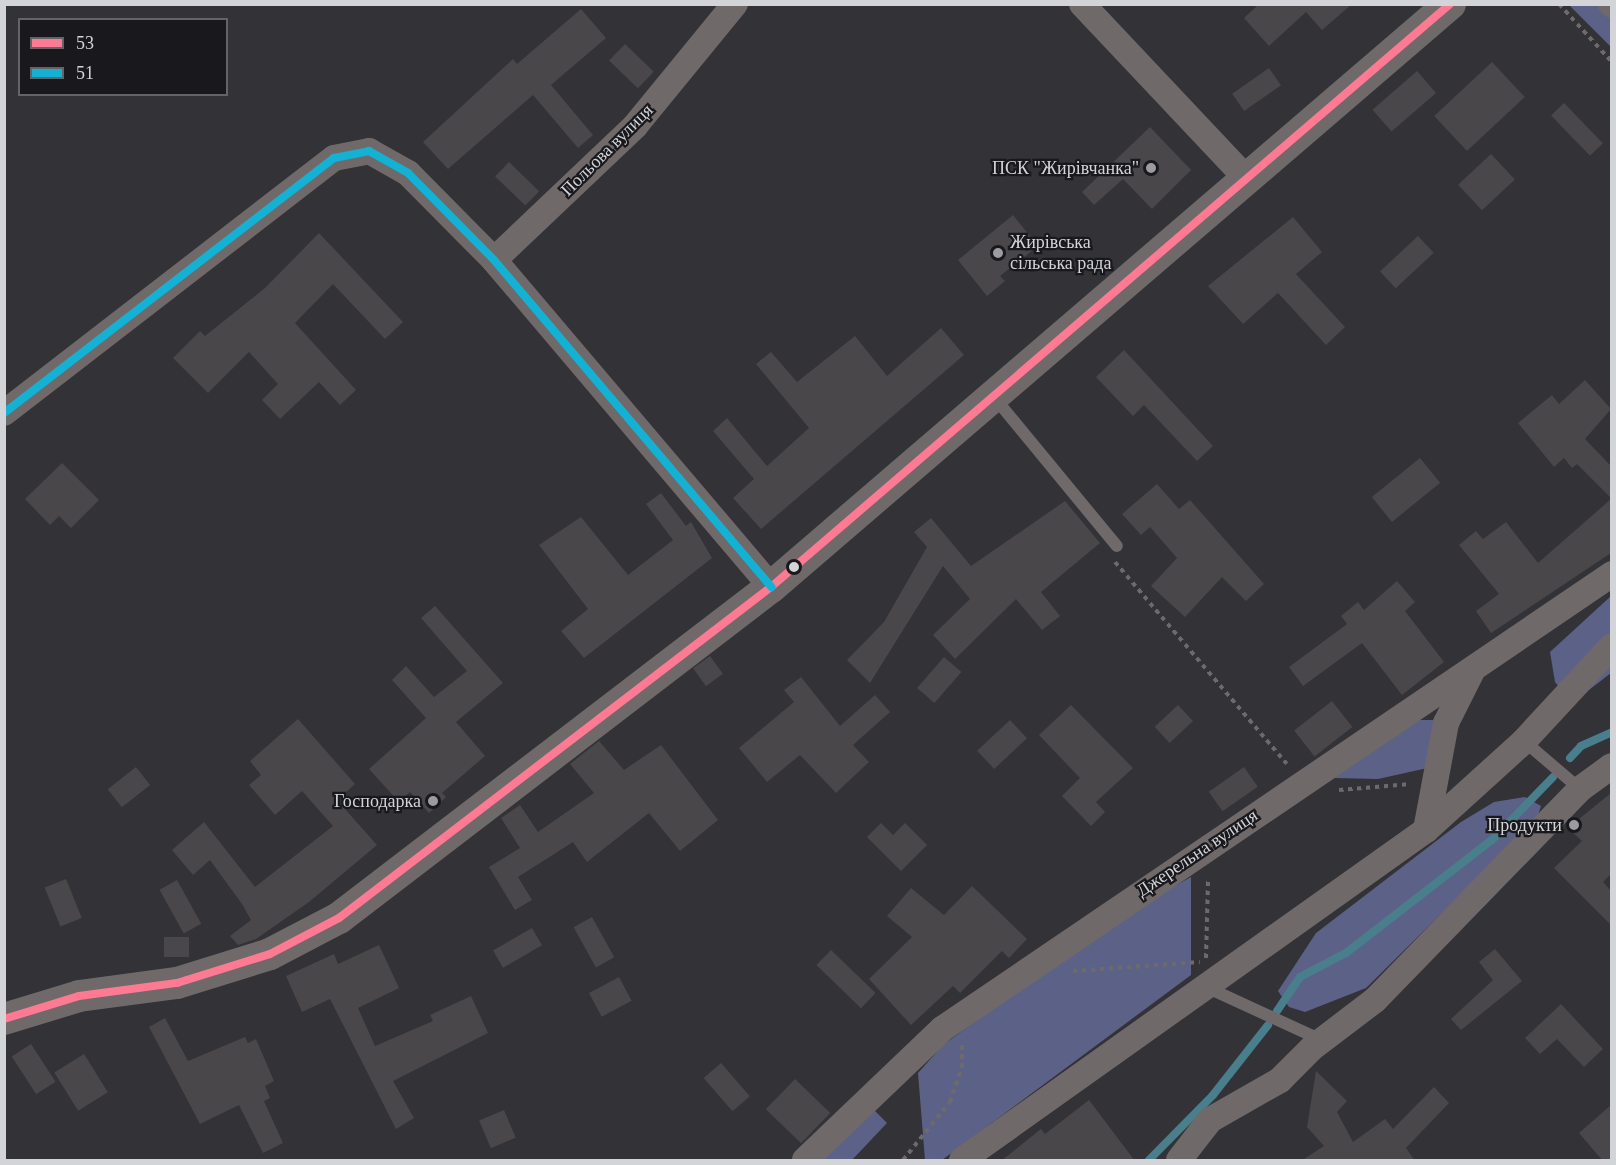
<!DOCTYPE html>
<meta charset="utf-8">
<style>
body{margin:0}
#map{position:relative;width:1616px;height:1165px;overflow:hidden;background:#323237;font-family:"Times New Roman",serif}
div>[style]{position:absolute}
.forest>*{inset:0;background:#5c6287}
.stream>*{height:8px;margin:-4px;padding:0 4px;transform-origin:4px;border-radius:4px;background:#497e8d}
.building>*{inset:0;background:#494749;transform-origin:0 0}
.path>*{height:4px;margin-top:-2px;transform-origin:0;background:repeating-linear-gradient(90deg,#6e6a6b 0 4.5px,transparent 0 9px)}
.service>*{height:12px;margin:-6px;padding:0 6px;transform-origin:6px;border-radius:6px;background:#70696a}
.minor>*{height:26px;margin:-13px;padding:0 13px;transform-origin:13px;border-radius:13px;background:#70696a}
.tertiary>*{height:32px;margin:-16px;padding:0 16px;transform-origin:16px;border-radius:16px;background:#70696a}
.bus-1>*{height:8px;margin:-4px;padding:0 4px;transform-origin:4px;border-radius:4px;background:#fe7a93}
.bus-2>*{height:8px;margin:-4px;padding:0 4px;transform-origin:4px;border-radius:4px;background:#13b2d5}
.dots>*{width:16px;height:16px;translate:-50% -50%;box-sizing:border-box;border:3px solid #19191d;border-radius:50%}
span{translate:-50% -50%;white-space:nowrap;text-align:center;line-height:1.15;-webkit-text-stroke:4.5px #19191d;paint-order:stroke}
.street-label{font-size:18px;color:#d3d4d8}
.poi-label{font-size:18px;color:#d3d4d8}
.right{translate:-100% -50%;text-align:right}
.left{translate:0 -50%;text-align:left}
.frame{position:absolute;inset:0;border:6px solid #d3d4d8;pointer-events:none}
.legend{position:absolute;left:18px;top:18px;width:210px;height:78px;box-sizing:border-box;background:#19191d;border:2px solid #636468;margin:0;padding:8px 10px;list-style:none;font-size:18px;color:#d3d4d8}
.legend li{display:flex;align-items:center;gap:12px;height:30px}
.legend b{width:30px;border:2px solid #636468}
</style>
<div id="map">
<div class="forest">
<i style="clip-path:polygon(1569px 5px,1611px 5px,1611px 47px)"></i>
<i style="clip-path:polygon(1611px 596px,1611px 673px,1572px 703px,1555px 682px,1550px 652px)"></i>
<i style="clip-path:polygon(1419px 720px,1435px 720px,1432px 767px,1378px 779px,1334px 778px)"></i>
<i style="clip-path:polygon(1525px 797px,1541px 806px,1537px 819px,1366px 988px,1305px 1012px,1289px 1007px,1278px 991px,1316px 933px,1461px 822px,1494px 802px)"></i>
<i style="clip-path:polygon(1191px 877px,1191px 975px,942px 1160px,925px 1160px,918px 1073px,943px 1045px,1117px 918px)"></i>
<i style="clip-path:polygon(874px 1110px,887px 1123px,852px 1160px,815px 1160px)"></i>
</div>
<div class="stream">
<i style="left:1570px;top:758px;width:16px;rotate:-47deg"></i>
<i style="left:1581px;top:746px;width:34px;rotate:-24deg"></i>
<i style="left:1277px;top:1011px;width:41px;rotate:-55.9deg"></i>
<i style="left:1300px;top:977px;width:52px;rotate:-27.6deg"></i>
<i style="left:1346px;top:953px;width:186px;rotate:-37.8deg"></i>
<i style="left:1493px;top:839px;width:86px;rotate:-45.9deg"></i>
<i style="left:1149px;top:1160px;width:91px;rotate:-45.4deg"></i>
<i style="left:1213px;top:1095px;width:89px;rotate:-51.8deg"></i>
</div>
<div class="building">
<i style="clip-path:polygon(1259px 4px,1352px 4px,1322px 30px,1306px 12px,1269px 46px,1244px 18px)"></i>
<i style="clip-path:polygon(581px 9px,606px 38px,551px 85px,593px 135px,578px 148px,533px 95px,448px 169px,423px 142px,513px 59px,517px 64px)"></i>
<i style="left:625px;top:44px;width:40px;height:23px;rotate:44deg"></i>
<i style="left:1492px;top:62px;width:48px;height:79px;rotate:47deg"></i>
<i style="left:1269px;top:68px;width:21px;height:45px;rotate:55deg"></i>
<i style="left:1417px;top:71px;width:29px;height:59px;rotate:49deg"></i>
<i style="left:1564px;top:103px;width:56px;height:18px;rotate:46deg"></i>
<i style="clip-path:polygon(1150px 127px,1191px 170px,1152px 209px,1123px 179px,1094px 205px,1082px 192px)"></i>
<i style="left:1491px;top:154px;width:35px;height:45px;rotate:47deg"></i>
<i style="left:509px;top:162px;width:42px;height:20px;rotate:44deg"></i>
<i style="clip-path:polygon(1013px 215px,1038px 246px,1000px 276px,1005px 281px,987px 296px,958px 260px)"></i>
<i style="clip-path:polygon(1293px 217px,1322px 252px,1296px 274px,1345px 327px,1326px 345px,1278px 293px,1243px 324px,1208px 286px)"></i>
<i style="clip-path:polygon(319px 233px,403px 322px,385px 339px,333px 284px,295px 323px,356px 390px,340px 405px,319px 382px,280px 419px,262px 400px,278px 384px,249px 352px,208px 393px,173px 358px,200px 331px,205px 336px,265px 288px)"></i>
<i style="left:1418px;top:236px;width:23px;height:52px;rotate:47deg"></i>
<i style="clip-path:polygon(941px 328px,964px 355px,761px 529px,733px 498px,754px 479px,713px 431px,727px 418px,767px 466px,809px 428px,756px 364px,771px 352px,797px 382px,855px 336px,887px 376px)"></i>
<i style="clip-path:polygon(1124px 350px,1213px 446px,1197px 461px,1144px 405px,1133px 416px,1096px 377px)"></i>
<i style="clip-path:polygon(1585px 380px,1611px 409px,1585px 439px,1611px 466px,1611px 498px,1577px 464px,1572px 468px,1564px 458px,1554px 467px,1518px 423px,1552px 395px,1559px 404px)"></i>
<i style="left:1420px;top:458px;width:32px;height:62px;rotate:51deg"></i>
<i style="clip-path:polygon(62px 463px,99px 500px,71px 528px,59px 516px,50px 525px,25px 499px)"></i>
<i style="clip-path:polygon(1157px 484px,1179px 509px,1190px 500px,1264px 584px,1246px 601px,1222px 577px,1185px 617px,1151px 586px,1177px 558px,1150px 527px,1141px 535px,1122px 514px)"></i>
<i style="clip-path:polygon(661px 493px,686px 526px,691px 522px,712px 558px,584px 658px,561px 631px,588px 609px,539px 545px,581px 517px,628px 575px,673px 540px,646px 504px)"></i>
<i style="clip-path:polygon(1611px 499px,1611px 553px,1491px 633px,1476px 611px,1499px 594px,1459px 545px,1476px 531px,1483px 539px,1506px 522px,1538px 563px)"></i>
<i style="clip-path:polygon(1065px 501px,1100px 543px,1041px 592px,1060px 616px,1042px 630px,1016px 599px,955px 659px,933px 635px,970px 599px,943px 566px,870px 683px,847px 660px,884px 622px,927px 547px,914px 532px,931px 518px,971px 566px)"></i>
<i style="clip-path:polygon(1397px 581px,1415px 602px,1405px 611px,1444px 662px,1402px 695px,1362px 643px,1303px 686px,1289px 667px,1347px 624px,1341px 616px,1358px 602px,1364px 610px)"></i>
<i style="clip-path:polygon(435px 606px,503px 683px,456px 722px,485px 756px,442px 793px,446px 797px,429px 813px,410px 792px,399px 802px,369px 769px,426px 718px,392px 680px,406px 666px,434px 697px,467px 671px,421px 618px)"></i>
<i style="left:710px;top:656px;width:22px;height:21px;rotate:54deg"></i>
<i style="left:944px;top:657px;width:23px;height:41px;rotate:41deg"></i>
<i style="clip-path:polygon(801px 677px,840px 726px,875px 695px,890px 712px,853px 745px,869px 762px,836px 793px,800px 755px,767px 782px,739px 748px,794px 702px,784px 690px)"></i>
<i style="left:1332px;top:701px;width:33px;height:48px;rotate:52deg"></i>
<i style="clip-path:polygon(1071px 705px,1133px 768px,1096px 802px,1105px 812px,1091px 826px,1062px 796px,1080px 778px,1039px 735px)"></i>
<i style="left:1178px;top:705px;width:22px;height:32px;rotate:47deg"></i>
<i style="clip-path:polygon(298px 719px,355px 784px,337px 800px,377px 845px,309px 902px,256px 939px,238px 945px,230px 936px,251px 920px,242px 904px,210px 860px,193px 875px,172px 850px,204px 822px,255px 887px,333px 826px,302px 791px,275px 815px,249px 785px,261px 775px,250px 761px)"></i>
<i style="left:1010px;top:720px;width:25px;height:45px;rotate:47deg"></i>
<i style="clip-path:polygon(599px 741px,624px 770px,661px 745px,718px 820px,680px 851px,649px 813px,587px 862px,573px 842px,518px 877px,532px 900px,515px 910px,489px 867px,520px 848px,501px 818px,520px 805px,538px 832px,594px 793px,570px 764px)"></i>
<i style="left:136px;top:767px;width:23px;height:36px;rotate:52deg"></i>
<i style="left:1244px;top:767px;width:24px;height:43px;rotate:55deg"></i>
<i style="clip-path:polygon(1611px 793px,1611px 874px,1603px 882px,1611px 891px,1611px 925px,1554px 868px,1582px 841px,1568px 828px)"></i>
<i style="clip-path:polygon(881px 823px,893px 835px,905px 823px,927px 845px,901px 871px,867px 837px)"></i>
<i style="left:66px;top:879px;width:42px;height:23px;rotate:68deg"></i>
<i style="left:177px;top:880px;width:50px;height:20px;rotate:61deg"></i>
<i style="clip-path:polygon(972px 886px,1027px 939px,1009px 958px,1002px 951px,960px 993px,953px 986px,911px 1025px,869px 979px,912px 937px,887px 916px,911px 888px,944px 915px)"></i>
<i style="left:592px;top:917px;width:46px;height:21px;rotate:61deg"></i>
<i style="left:532px;top:928px;width:20px;height:45px;rotate:60deg"></i>
<i style="left:189px;top:937px;width:20px;height:25px;rotate:90deg"></i>
<i style="clip-path:polygon(379px 945px,399px 988px,358px 1008px,375px 1046px,433px 1021px,430px 1015px,471px 996px,488px 1033px,393px 1081px,414px 1118px,396px 1129px,330px 999px,302px 1012px,286px 976px,334px 954px,338px 964px)"></i>
<i style="clip-path:polygon(1495px 949px,1522px 981px,1461px 1030px,1451px 1019px,1493px 980px,1479px 962px)"></i>
<i style="left:831px;top:950px;width:62px;height:21px;rotate:44deg"></i>
<i style="left:619px;top:977px;width:27px;height:34px;rotate:62deg"></i>
<i style="clip-path:polygon(1561px 1004px,1603px 1049px,1584px 1067px,1557px 1039px,1540px 1054px,1525px 1038px)"></i>
<i style="clip-path:polygon(165px 1018px,188px 1061px,245px 1037px,248px 1043px,256px 1039px,274px 1081px,265px 1086px,270px 1098px,264px 1101px,283px 1143px,263px 1153px,239px 1105px,200px 1124px,149px 1027px)"></i>
<i style="left:31px;top:1044px;width:45px;height:23px;rotate:57deg"></i>
<i style="left:84px;top:1054px;width:45px;height:35px;rotate:58deg"></i>
<i style="left:721px;top:1063px;width:44px;height:23px;rotate:49deg"></i>
<i style="clip-path:polygon(1316px 1071px,1347px 1101px,1337px 1112px,1353px 1142px,1385px 1119px,1393px 1129px,1434px 1087px,1449px 1103px,1406px 1148px,1415px 1161px,1301px 1161px,1324px 1146px,1307px 1127px)"></i>
<i style="left:795px;top:1079px;width:49px;height:42px;rotate:44deg"></i>
<i style="clip-path:polygon(1089px 1100px,1135px 1161px,1001px 1161px,1041px 1129px,1045px 1134px)"></i>
<i style="clip-path:polygon(1611px 1105px,1611px 1161px,1603px 1161px,1579px 1133px)"></i>
<i style="left:504px;top:1110px;width:30px;height:27px;rotate:67deg"></i>
</div>
<div class="path">
<i style="left:1559px;top:4px;width:79px;rotate:47.6deg"></i>
<i style="left:1115px;top:562px;width:265px;rotate:49.6deg"></i>
<i style="left:1339px;top:790px;width:72px;rotate:-4.8deg"></i>
<i style="left:1206px;top:958px;width:79px;rotate:-88.5deg"></i>
<i style="left:1073px;top:971px;width:127px;rotate:-4.1deg"></i>
<i style="left:903px;top:1160px;width:75px;rotate:-51deg"></i>
<i style="left:950px;top:1102px;width:36px;rotate:-71deg"></i>
<i style="left:962px;top:1068px;width:23px;rotate:-90deg"></i>
</div>
<div class="service">
<i style="left:994px;top:397px;width:193px;rotate:50.5deg"></i>
<i style="left:1524px;top:741px;width:74px;rotate:40.6deg"></i>
<i style="left:1206px;top:987px;width:127px;rotate:24.7deg"></i>
</div>
<div class="minor">
<i style="left:1082px;top:4px;width:241px;rotate:46.7deg"></i>
<i style="left:1611px;top:4px;width:1px;rotate:45deg"></i>
<i style="left:494px;top:260px;width:195px;rotate:-43.5deg"></i>
<i style="left:635px;top:126px;width:158px;rotate:-50.7deg"></i>
<i style="left:4px;top:413px;width:417px;rotate:-37.7deg"></i>
<i style="left:334px;top:158px;width:36px;rotate:-11deg"></i>
<i style="left:369px;top:151px;width:45px;rotate:29.4deg"></i>
<i style="left:408px;top:173px;width:122px;rotate:45.3deg"></i>
<i style="left:494px;top:260px;width:429px;rotate:49.7deg"></i>
<i style="left:1426px;top:830px;width:109px;rotate:-79.4deg"></i>
<i style="left:1446px;top:723px;width:58px;rotate:-63.4deg"></i>
<i style="left:805px;top:1160px;width:190px;rotate:-43.7deg"></i>
<i style="left:942px;top:1029px;width:810px;rotate:-34.18deg"></i>
<i style="left:962px;top:1160px;width:569px;rotate:-35.42deg"></i>
<i style="left:1426px;top:830px;width:132px;rotate:-42.2deg"></i>
<i style="left:1524px;top:741px;width:129px;rotate:-47.2deg"></i>
<i style="left:1179px;top:1160px;width:51px;rotate:-52.2deg"></i>
<i style="left:1210px;top:1120px;width:81px;rotate:-29.7deg"></i>
<i style="left:1280px;top:1080px;width:45px;rotate:-45deg"></i>
<i style="left:1312px;top:1048px;width:79px;rotate:-37.3deg"></i>
<i style="left:1375px;top:1000px;width:294px;rotate:-45.8deg"></i>
<i style="left:1580px;top:789px;width:39px;rotate:-36deg"></i>
</div>
<div class="tertiary">
<i style="left:4px;top:1019px;width:78px;rotate:-17deg"></i>
<i style="left:79px;top:996px;width:99px;rotate:-7.6deg"></i>
<i style="left:177px;top:983px;width:97px;rotate:-17.3deg"></i>
<i style="left:270px;top:954px;width:78px;rotate:-27.6deg"></i>
<i style="left:339px;top:918px;width:544px;rotate:-37.46deg"></i>
<i style="left:771px;top:587px;width:895px;rotate:-40.65deg"></i>
</div>
<div class="bus-1">
<i style="left:4px;top:1019px;width:78px;rotate:-17deg"></i>
<i style="left:79px;top:996px;width:99px;rotate:-7.6deg"></i>
<i style="left:177px;top:983px;width:97px;rotate:-17.3deg"></i>
<i style="left:270px;top:954px;width:78px;rotate:-27.6deg"></i>
<i style="left:339px;top:918px;width:544px;rotate:-37.46deg"></i>
<i style="left:771px;top:587px;width:895px;rotate:-40.65deg"></i>
</div>
<div class="bus-2">
<i style="left:4px;top:413px;width:417px;rotate:-37.7deg"></i>
<i style="left:334px;top:158px;width:36px;rotate:-11deg"></i>
<i style="left:369px;top:151px;width:45px;rotate:29.4deg"></i>
<i style="left:408px;top:173px;width:122px;rotate:45.3deg"></i>
<i style="left:494px;top:260px;width:429px;rotate:49.7deg"></i>
</div>
<div class="dots">
<i style="left:1151px;top:168px;background:#9b9ba0"></i>
<i style="left:998px;top:253px;background:#9b9ba0"></i>
<i style="left:794px;top:567px;background:#d3d4d8"></i>
<i style="left:433px;top:801px;background:#9b9ba0"></i>
<i style="left:1574px;top:825px;background:#9b9ba0"></i>
</div>
<div class="street-label">
<span style="left:607px;top:150px;rotate:-45deg">Польова вулиця</span>
<span style="left:1197px;top:853px;rotate:-34deg">Джерельна вулиця</span>
</div>
<div class="poi-label">
<span class="right" style="left:1139px;top:168px">ПСК "Жирівчанка"</span>
<span class="left" style="left:1010px;top:253px">Жирівська<br>сільська рада</span>
<span class="right" style="left:421px;top:801px">Господарка</span>
<span class="right" style="left:1562px;top:825px">Продукти</span>
</div>
<div class="frame"></div>
<ul class="legend">
<li><b style="height:8px;background:#fe7a93"></b>53</li>
<li><b style="height:8px;background:#13b2d5"></b>51</li>
</ul>
</div>
